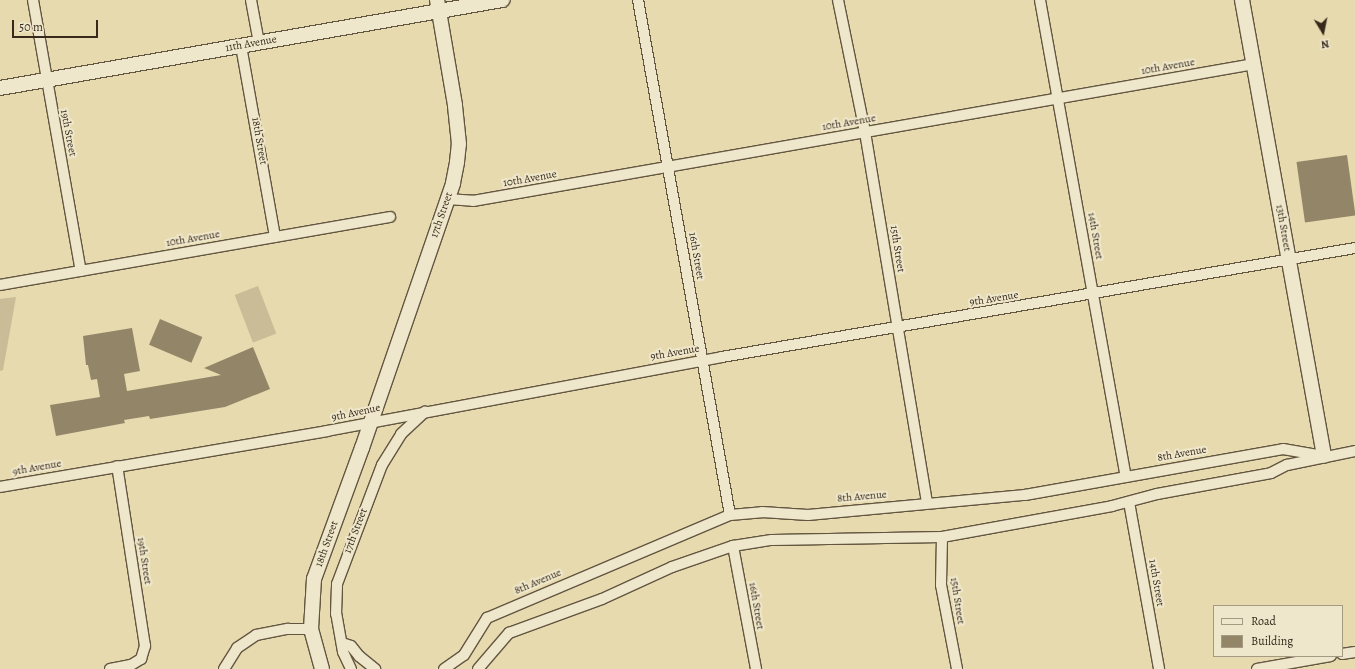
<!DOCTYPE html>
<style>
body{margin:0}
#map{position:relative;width:1355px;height:669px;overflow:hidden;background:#e7daaf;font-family:Alegreya,serif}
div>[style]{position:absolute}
.green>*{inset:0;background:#c9bc96;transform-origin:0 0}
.building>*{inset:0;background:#938668;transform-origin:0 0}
.roads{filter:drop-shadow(1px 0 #635641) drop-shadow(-1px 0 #635641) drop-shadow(0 1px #635641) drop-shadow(0 -1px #635641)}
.street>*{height:10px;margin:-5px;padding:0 5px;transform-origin:5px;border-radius:5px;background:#efe7cb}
.secondary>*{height:14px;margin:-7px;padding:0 7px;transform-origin:7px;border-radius:7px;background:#efe7cb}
span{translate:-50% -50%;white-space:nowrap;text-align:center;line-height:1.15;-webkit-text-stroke:4px #efe7cb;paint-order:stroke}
.street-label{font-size:11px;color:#372a1c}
.legend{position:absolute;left:1213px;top:605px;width:130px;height:52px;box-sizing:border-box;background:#efe7cb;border:1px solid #a59b85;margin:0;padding:5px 7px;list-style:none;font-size:12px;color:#372a1c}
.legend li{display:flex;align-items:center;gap:8px;height:20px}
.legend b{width:20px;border:1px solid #a59b85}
.north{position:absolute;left:1303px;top:12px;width:40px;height:40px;-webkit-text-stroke:3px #efe7cb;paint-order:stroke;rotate:170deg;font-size:11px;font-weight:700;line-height:16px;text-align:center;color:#372a1c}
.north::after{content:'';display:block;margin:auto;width:14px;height:18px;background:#372a1c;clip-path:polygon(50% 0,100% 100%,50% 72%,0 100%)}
.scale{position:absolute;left:12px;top:20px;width:86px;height:18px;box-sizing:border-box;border:2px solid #372a1c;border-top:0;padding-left:5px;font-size:12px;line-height:14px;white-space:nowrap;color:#372a1c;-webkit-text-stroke:3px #efe7cb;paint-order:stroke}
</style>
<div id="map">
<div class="green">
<i style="left:258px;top:286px;width:51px;height:25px;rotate:69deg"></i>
<i style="clip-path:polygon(16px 297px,3px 370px,0 371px,0 299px)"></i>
</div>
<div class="building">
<i style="left:1347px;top:155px;width:61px;height:51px;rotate:82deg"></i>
<i style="left:160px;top:319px;width:46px;height:28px;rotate:23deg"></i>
<i style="clip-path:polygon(132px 328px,140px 371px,124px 374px,127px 391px,221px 375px,204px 368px,253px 347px,270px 389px,225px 407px,150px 419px,149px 416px,124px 420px,125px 423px,56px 436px,50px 405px,100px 397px,97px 379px,91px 380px,88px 365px,86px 365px,83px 336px)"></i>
</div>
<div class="roads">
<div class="street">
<i style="left:33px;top:0;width:275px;rotate:80deg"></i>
<i style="left:251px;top:0;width:44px;rotate:79.5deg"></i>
<i style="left:638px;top:0;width:523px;rotate:79.87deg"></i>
<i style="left:838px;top:0;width:135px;rotate:78.4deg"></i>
<i style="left:865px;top:132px;width:376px;rotate:80.5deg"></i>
<i style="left:1040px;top:0;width:484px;rotate:79.8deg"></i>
<i style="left:241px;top:46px;width:194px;rotate:79.9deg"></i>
<i style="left:447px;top:199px;width:26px;rotate:4deg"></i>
<i style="left:473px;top:201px;width:793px;rotate:-9.95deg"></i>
<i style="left:0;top:285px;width:396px;rotate:-9.9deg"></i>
<i style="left:0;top:487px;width:332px;rotate:-9.7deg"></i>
<i style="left:327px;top:431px;width:402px;rotate:-10.6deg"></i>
<i style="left:722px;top:357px;width:642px;rotate:-9.77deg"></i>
<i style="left:1129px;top:502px;width:170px;rotate:79.8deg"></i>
<i style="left:942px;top:537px;width:48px;rotate:91.2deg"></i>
<i style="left:941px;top:585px;width:86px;rotate:79.2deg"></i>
<i style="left:733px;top:546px;width:125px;rotate:79.4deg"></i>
<i style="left:342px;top:643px;width:9px;rotate:18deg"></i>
<i style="left:351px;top:646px;width:13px;rotate:51deg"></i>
<i style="left:359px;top:656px;width:21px;rotate:39deg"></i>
<i style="left:1342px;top:654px;width:13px;rotate:-9deg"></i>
<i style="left:110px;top:669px;width:21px;rotate:-11deg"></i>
<i style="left:131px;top:665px;width:12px;rotate:-31deg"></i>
<i style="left:141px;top:659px;width:14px;rotate:-73deg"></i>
<i style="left:145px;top:646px;width:182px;rotate:-98.8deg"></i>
<i style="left:224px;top:669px;width:25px;rotate:-58deg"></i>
<i style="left:237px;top:648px;width:23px;rotate:-34deg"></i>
<i style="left:256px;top:635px;width:33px;rotate:-11deg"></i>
<i style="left:288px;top:629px;width:23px"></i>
<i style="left:351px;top:669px;width:19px;rotate:-115deg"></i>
<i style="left:343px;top:652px;width:39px;rotate:-100deg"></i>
<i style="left:336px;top:614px;width:30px;rotate:-88deg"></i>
<i style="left:337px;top:584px;width:127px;rotate:-69.3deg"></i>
<i style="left:382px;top:465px;width:36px;rotate:-58deg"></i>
<i style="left:401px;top:434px;width:33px;rotate:-43deg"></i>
<i style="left:444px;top:669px;width:24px;rotate:-35deg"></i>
<i style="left:464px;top:655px;width:44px;rotate:-58.1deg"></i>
<i style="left:487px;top:618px;width:264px;rotate:-23deg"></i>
<i style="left:730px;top:515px;width:32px;rotate:-5deg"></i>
<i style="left:762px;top:512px;width:46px;rotate:3.7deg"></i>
<i style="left:808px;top:515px;width:218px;rotate:-5.3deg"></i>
<i style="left:1025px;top:495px;width:262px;rotate:-10.1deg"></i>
<i style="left:1283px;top:449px;width:42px;rotate:9.7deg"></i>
<i style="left:478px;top:669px;width:48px;rotate:-49.3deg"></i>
<i style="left:509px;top:633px;width:99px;rotate:-20.1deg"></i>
<i style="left:602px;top:599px;width:77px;rotate:-24.6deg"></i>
<i style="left:672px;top:567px;width:65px;rotate:-19deg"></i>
<i style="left:733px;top:546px;width:39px;rotate:-9deg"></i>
<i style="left:772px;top:540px;width:170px;rotate:-1deg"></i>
<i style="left:942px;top:537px;width:173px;rotate:-10.3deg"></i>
<i style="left:1112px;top:506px;width:47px;rotate:-14.9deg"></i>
<i style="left:1157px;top:494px;width:116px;rotate:-10.4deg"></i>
<i style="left:1271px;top:473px;width:18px;rotate:-27deg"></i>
<i style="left:1287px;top:465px;width:69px;rotate:-11.6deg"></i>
<i style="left:1257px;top:669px;width:75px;rotate:-10deg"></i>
</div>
<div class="secondary">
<i style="left:1242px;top:0;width:463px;rotate:79.8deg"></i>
<i style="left:0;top:88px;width:510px;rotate:-9.94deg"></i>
<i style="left:322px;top:669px;width:41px;rotate:-105.4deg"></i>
<i style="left:311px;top:629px;width:50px;rotate:-86.6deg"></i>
<i style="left:314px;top:579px;width:140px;rotate:-69.9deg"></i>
<i style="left:362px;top:448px;width:280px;rotate:-71deg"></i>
<i style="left:453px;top:183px;width:21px;rotate:-79deg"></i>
<i style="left:457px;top:162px;width:18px;rotate:-84deg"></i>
<i style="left:459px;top:144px;width:39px;rotate:-96deg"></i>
<i style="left:455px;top:105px;width:107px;rotate:-99.7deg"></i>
</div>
</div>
<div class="street-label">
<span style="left:251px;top:44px;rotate:-10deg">11th Avenue</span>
<span style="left:1168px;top:67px;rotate:-10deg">10th Avenue</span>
<span style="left:849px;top:123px;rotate:-10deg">10th Avenue</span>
<span style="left:68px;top:133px;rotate:79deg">19th Street</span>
<span style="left:259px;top:141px;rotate:80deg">18th Street</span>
<span style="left:530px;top:179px;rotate:-10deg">10th Avenue</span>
<span style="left:442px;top:215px;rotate:-71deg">17th Street</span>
<span style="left:1283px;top:228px;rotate:80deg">13th Street</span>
<span style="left:1095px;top:236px;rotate:80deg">14th Street</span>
<span style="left:193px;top:239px;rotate:-10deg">10th Avenue</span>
<span style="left:897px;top:249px;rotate:81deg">15th Street</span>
<span style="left:696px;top:256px;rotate:80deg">16th Street</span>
<span style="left:994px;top:299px;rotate:-9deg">9th Avenue</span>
<span style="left:675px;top:353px;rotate:-10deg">9th Avenue</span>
<span style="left:356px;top:413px;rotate:-12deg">9th Avenue</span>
<span style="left:1182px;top:454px;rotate:-10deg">8th Avenue</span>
<span style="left:37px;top:468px;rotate:-10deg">9th Avenue</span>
<span style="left:862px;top:497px;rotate:-5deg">8th Avenue</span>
<span style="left:356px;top:531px;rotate:-69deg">17th Street</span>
<span style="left:327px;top:544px;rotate:-70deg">18th Street</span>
<span style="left:144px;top:561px;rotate:81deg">19th Street</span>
<span style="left:538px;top:582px;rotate:-23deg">8th Avenue</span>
<span style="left:1156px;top:583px;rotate:80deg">14th Street</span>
<span style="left:957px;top:601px;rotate:81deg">15th Street</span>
<span style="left:756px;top:606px;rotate:80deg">16th Street</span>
</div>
<ul class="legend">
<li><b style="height:5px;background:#efe7cb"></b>Road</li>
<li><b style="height:11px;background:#938668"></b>Building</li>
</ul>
<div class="north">N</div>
<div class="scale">50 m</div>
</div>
